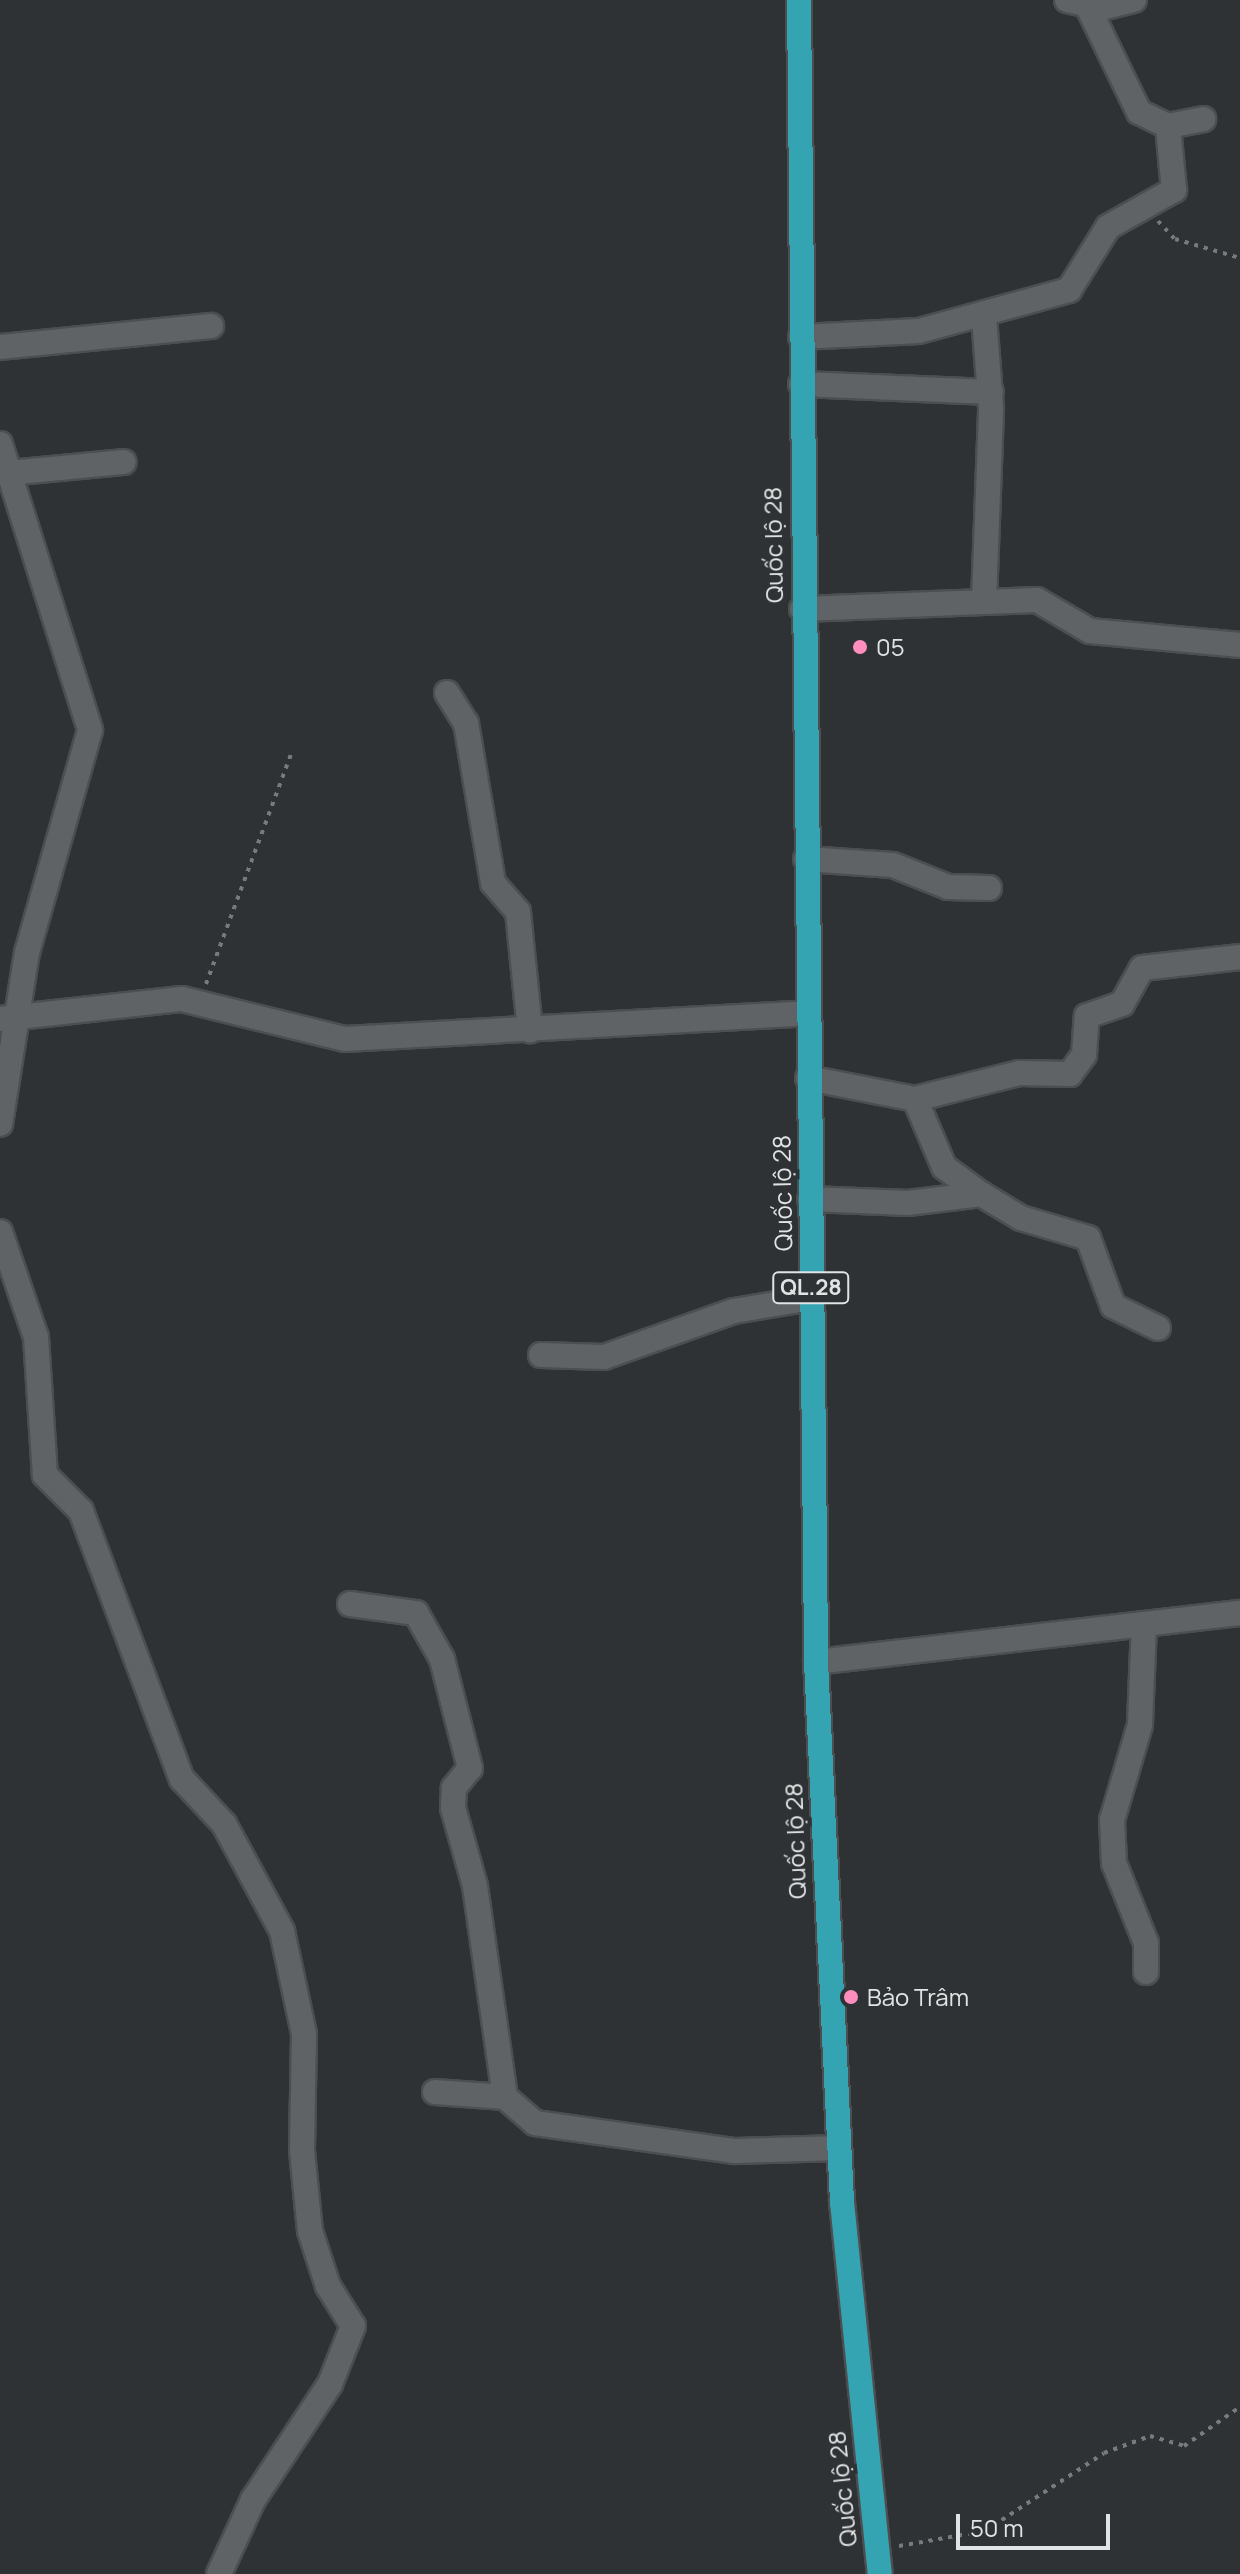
<!DOCTYPE html>
<meta charset="utf-8">
<style>
body{margin:0}
#map{position:relative;width:1240px;height:2574px;overflow:hidden;background:#2f3234;font-family:Manrope,sans-serif}
div>[style]{position:absolute}
.path>*{height:4px;margin-top:-2px;transform-origin:0;background:repeating-linear-gradient(90deg,#787a7c 0 4px,transparent 0 10px)}
.roads{filter:drop-shadow(2px 0 #4c4e4f) drop-shadow(-2px 0 #4c4e4f) drop-shadow(0 2px #4c4e4f) drop-shadow(0 -2px #4c4e4f)}
.minor>*{height:24px;margin:-12px;padding:0 12px;transform-origin:12px;border-radius:12px;background:#606366}
.highway>*{height:24px;margin:-12px;padding:0 12px;transform-origin:12px;border-radius:12px;background:#34a4b3}
.dots>*{width:22px;height:22px;translate:-50% -50%;box-sizing:border-box;border:4px solid #2f3234;border-radius:50%}
span{translate:-50% -50%;white-space:nowrap;text-align:center;line-height:1.15;-webkit-text-stroke:8px #2f3234;paint-order:stroke}
.shield-label span{padding:2px 6px;background:#2f3234;border:2px solid;border-radius:6px;-webkit-text-stroke-width:0}
.shield-label{font-size:22px;color:#e1e3e4;font-weight:700}
.street-label{font-size:24px;color:#e1e3e4}
.poi-label{font-size:24px;color:#e1e3e4}
.left{translate:0 -50%;text-align:left}
.scale{position:absolute;left:956px;top:2514px;width:154px;height:36px;box-sizing:border-box;border:4px solid #e1e3e4;border-top:0;padding-left:10px;font-size:24px;line-height:28px;white-space:nowrap;color:#e1e3e4;-webkit-text-stroke:6px #2f3234;paint-order:stroke}
</style>
<div id="map">
<div class="path">
<i style="left:1158px;top:221px;width:25px;rotate:47deg"></i>
<i style="left:1175px;top:239px;width:68px;rotate:16.3deg"></i>
<i style="left:206px;top:984px;width:245px;rotate:-69.7deg"></i>
<i style="left:899px;top:2546px;width:87px;rotate:-9.9deg"></i>
<i style="left:985px;top:2531px;width:142px;rotate:-33.2deg"></i>
<i style="left:1104px;top:2453px;width:49px;rotate:-20.3deg"></i>
<i style="left:1150px;top:2436px;width:35px;rotate:16deg"></i>
<i style="left:1184px;top:2446px;width:68px;rotate:-34.9deg"></i>
</div>
<div class="roads">
<div class="minor">
<i style="left:1067px;top:0;width:35px;rotate:13deg"></i>
<i style="left:1101px;top:8px;width:34px;rotate:-14deg"></i>
<i style="left:1088px;top:7px;width:117px;rotate:64.1deg"></i>
<i style="left:1139px;top:112px;width:32px;rotate:26deg"></i>
<i style="left:1168px;top:126px;width:36px;rotate:-11deg"></i>
<i style="left:801px;top:337px;width:118px;rotate:-2.9deg"></i>
<i style="left:919px;top:331px;width:156px;rotate:-15.3deg"></i>
<i style="left:1069px;top:290px;width:74px;rotate:-58.2deg"></i>
<i style="left:1108px;top:227px;width:76px;rotate:-29.3deg"></i>
<i style="left:1174px;top:190px;width:64px;rotate:-95.4deg"></i>
<i style="left:0;top:347px;width:212px;rotate:-5.7deg"></i>
<i style="left:801px;top:384px;width:190px;rotate:2.4deg"></i>
<i style="left:0;top:444px;width:300px;rotate:72.5deg"></i>
<i style="left:90px;top:730px;width:231px;rotate:105.8deg"></i>
<i style="left:27px;top:952px;width:174px;rotate:98.9deg"></i>
<i style="left:9px;top:473px;width:115px;rotate:-5.5deg"></i>
<i style="left:984px;top:602px;width:194px;rotate:-87.9deg"></i>
<i style="left:991px;top:408px;width:92px;rotate:-94.4deg"></i>
<i style="left:802px;top:609px;width:235px;rotate:-2.2deg"></i>
<i style="left:1037px;top:600px;width:61px;rotate:30.3deg"></i>
<i style="left:1090px;top:631px;width:151px;rotate:5.3deg"></i>
<i style="left:447px;top:693px;width:36px;rotate:58deg"></i>
<i style="left:466px;top:723px;width:162px;rotate:80.4deg"></i>
<i style="left:493px;top:883px;width:38px;rotate:49deg"></i>
<i style="left:518px;top:912px;width:119px;rotate:84.2deg"></i>
<i style="left:806px;top:859px;width:87px;rotate:3.9deg"></i>
<i style="left:893px;top:865px;width:59px;rotate:21.8deg"></i>
<i style="left:948px;top:887px;width:41px;rotate:1.4deg"></i>
<i style="left:0;top:1019px;width:183px;rotate:-6.3deg"></i>
<i style="left:182px;top:999px;width:168px;rotate:13.8deg"></i>
<i style="left:345px;top:1039px;width:463px;rotate:-3.2deg"></i>
<i style="left:808px;top:1078px;width:109px;rotate:11.1deg"></i>
<i style="left:915px;top:1099px;width:107px;rotate:-14deg"></i>
<i style="left:1019px;top:1073px;width:51px;rotate:1.1deg"></i>
<i style="left:1070px;top:1074px;width:24px;rotate:-54deg"></i>
<i style="left:1084px;top:1055px;width:39px;rotate:-86deg"></i>
<i style="left:1087px;top:1016px;width:37px;rotate:-19deg"></i>
<i style="left:1122px;top:1004px;width:41px;rotate:-60.9deg"></i>
<i style="left:1142px;top:968px;width:99px;rotate:-6.4deg"></i>
<i style="left:915px;top:1099px;width:74px;rotate:66.9deg"></i>
<i style="left:944px;top:1167px;width:46px;rotate:36.1deg"></i>
<i style="left:810px;top:1199px;width:98px;rotate:2.3deg"></i>
<i style="left:908px;top:1203px;width:74px;rotate:-7deg"></i>
<i style="left:981px;top:1194px;width:47px;rotate:31deg"></i>
<i style="left:1021px;top:1218px;width:70px;rotate:16.6deg"></i>
<i style="left:1088px;top:1238px;width:72px;rotate:69.8deg"></i>
<i style="left:1113px;top:1306px;width:50px;rotate:26.1deg"></i>
<i style="left:0;top:1232px;width:111px;rotate:71.1deg"></i>
<i style="left:36px;top:1337px;width:138px;rotate:86.3deg"></i>
<i style="left:45px;top:1475px;width:51px;rotate:45deg"></i>
<i style="left:81px;top:1511px;width:286px;rotate:69.4deg"></i>
<i style="left:182px;top:1779px;width:62px;rotate:47deg"></i>
<i style="left:224px;top:1824px;width:122px;rotate:61.5deg"></i>
<i style="left:282px;top:1931px;width:105px;rotate:77.9deg"></i>
<i style="left:304px;top:2034px;width:117px;rotate:91deg"></i>
<i style="left:302px;top:2151px;width:80px;rotate:84.3deg"></i>
<i style="left:310px;top:2231px;width:58px;rotate:71.9deg"></i>
<i style="left:328px;top:2286px;width:47px;rotate:58deg"></i>
<i style="left:353px;top:2326px;width:62px;rotate:111.6deg"></i>
<i style="left:330px;top:2384px;width:139px;rotate:123.6deg"></i>
<i style="left:253px;top:2500px;width:81px;rotate:114.7deg"></i>
<i style="left:541px;top:1355px;width:63px;rotate:1.8deg"></i>
<i style="left:604px;top:1357px;width:138px;rotate:-19.5deg"></i>
<i style="left:734px;top:1311px;width:78px;rotate:-9.6deg"></i>
<i style="left:350px;top:1604px;width:67px;rotate:7.8deg"></i>
<i style="left:416px;top:1613px;width:53px;rotate:60.5deg"></i>
<i style="left:442px;top:1659px;width:113px;rotate:75.6deg"></i>
<i style="left:470px;top:1768px;width:26px;rotate:129deg"></i>
<i style="left:454px;top:1788px;width:20px;rotate:93deg"></i>
<i style="left:453px;top:1808px;width:81px;rotate:74.2deg"></i>
<i style="left:475px;top:1886px;width:213px;rotate:81.9deg"></i>
<i style="left:1144px;top:1624px;width:101px;rotate:92.3deg"></i>
<i style="left:1140px;top:1725px;width:99px;rotate:106.4deg"></i>
<i style="left:1112px;top:1820px;width:43px;rotate:87.3deg"></i>
<i style="left:1114px;top:1863px;width:86px;rotate:68.2deg"></i>
<i style="left:1146px;top:1943px;width:29px;rotate:90deg"></i>
<i style="left:816px;top:1662px;width:427px;rotate:-6.6deg"></i>
<i style="left:435px;top:2092px;width:70px;rotate:4.1deg"></i>
<i style="left:505px;top:2097px;width:40px;rotate:41deg"></i>
<i style="left:535px;top:2123px;width:202px;rotate:8deg"></i>
<i style="left:735px;top:2151px;width:104px;rotate:-1.7deg"></i>
</div>
<div class="highway">
<i style="left:799px;top:0;width:1662px;rotate:89.41deg"></i>
<i style="left:816px;top:1662px;width:541px;rotate:87.24deg"></i>
<i style="left:842px;top:2202px;width:374px;rotate:84.2deg"></i>
</div>
</div>
<div class="dots">
<i style="left:860px;top:647px;background:#fe8ebe"></i>
<i style="left:851px;top:1997px;background:#fe8ebe"></i>
</div>
<div class="shield-label">
<span style="left:811px;top:1288px">QL.28</span>
</div>
<div class="street-label">
<span style="left:773px;top:545px;rotate:-91deg">Quốc lộ 28</span>
<span style="left:782px;top:1193px;rotate:-91deg">Quốc lộ 28</span>
<span style="left:795px;top:1841px;rotate:-92deg">Quốc lộ 28</span>
<span style="left:842px;top:2489px;rotate:-96deg">Quốc lộ 28</span>
</div>
<div class="poi-label">
<span class="left" style="left:876px;top:647px">05</span>
<span class="left" style="left:867px;top:1997px">Bảo Trâm</span>
</div>
<div class="scale">50 m</div>
</div>
